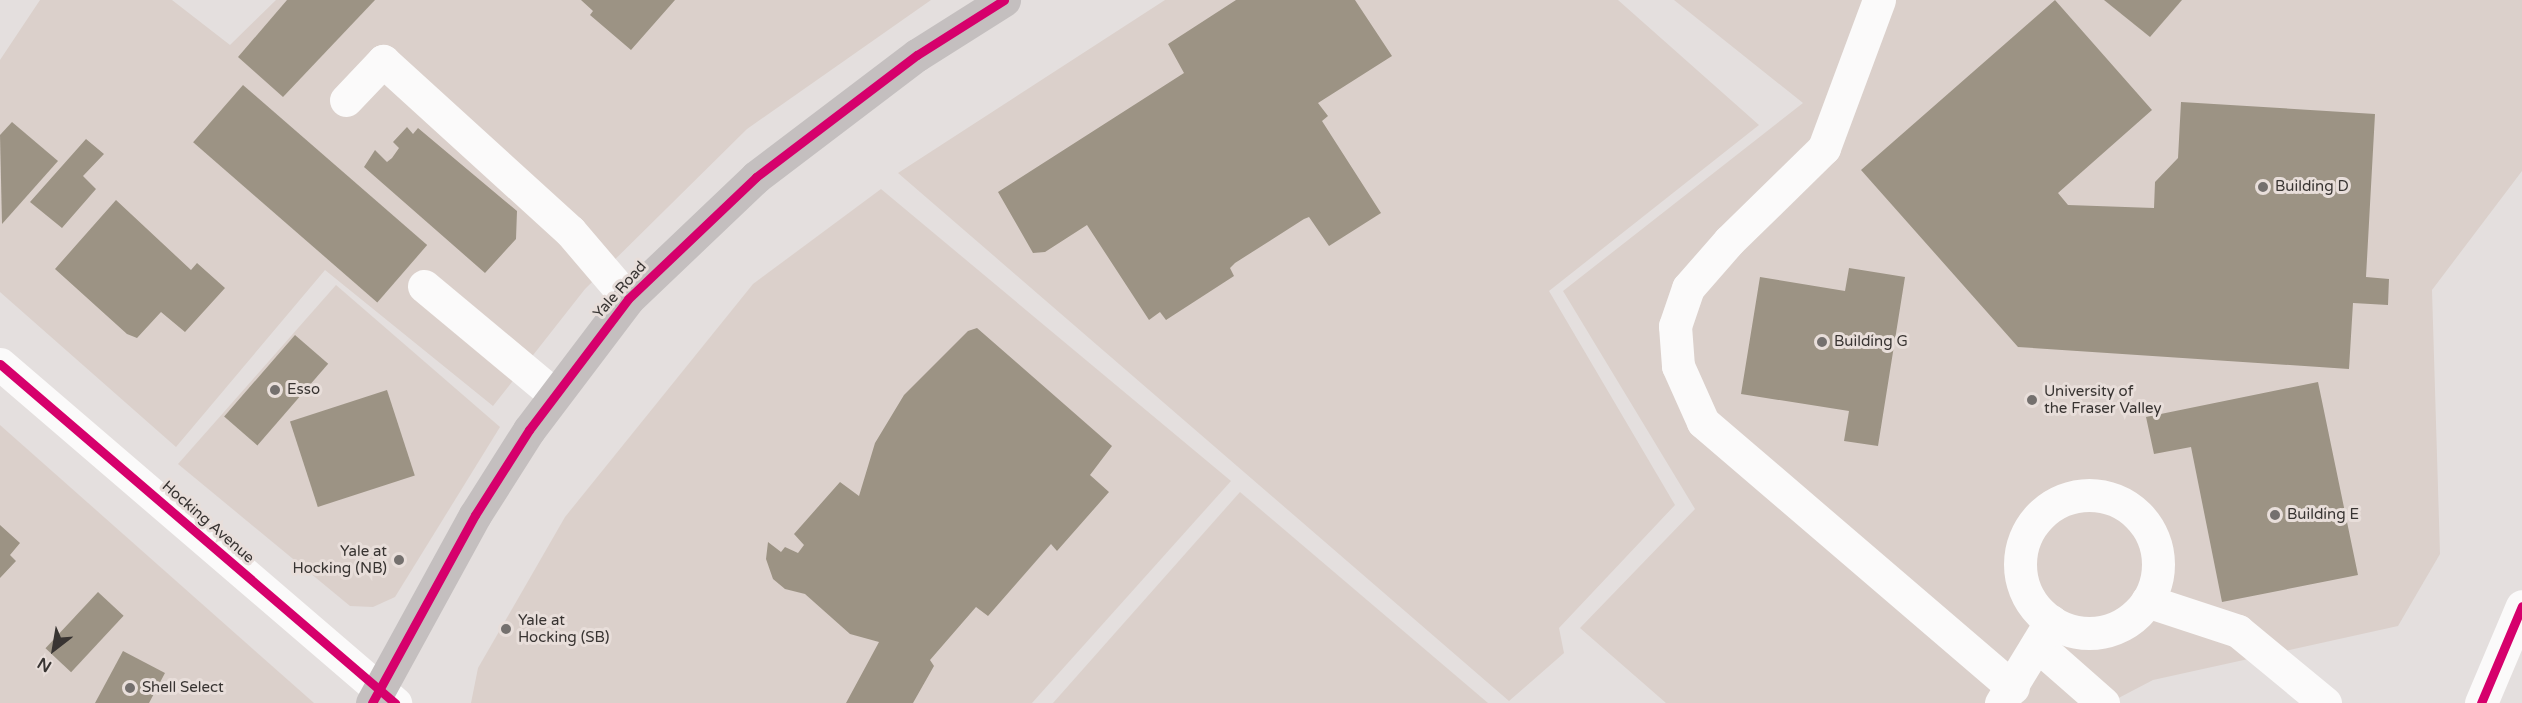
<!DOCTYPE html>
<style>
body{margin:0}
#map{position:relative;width:2522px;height:703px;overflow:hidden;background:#e4dfde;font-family:"Varela Round",sans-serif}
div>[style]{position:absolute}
.built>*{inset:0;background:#dbd0cb}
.building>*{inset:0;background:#9c9384;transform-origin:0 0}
.minor>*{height:33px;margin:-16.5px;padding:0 16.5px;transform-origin:16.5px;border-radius:16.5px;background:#fbfafa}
.minor>.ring{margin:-16.5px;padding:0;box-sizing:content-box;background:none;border:33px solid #fbfafa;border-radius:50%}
.major>*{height:33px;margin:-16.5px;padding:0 16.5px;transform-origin:16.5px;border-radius:16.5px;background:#c4bfbf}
.cycleway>*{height:9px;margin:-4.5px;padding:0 4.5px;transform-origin:4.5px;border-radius:4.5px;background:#d6006c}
.dots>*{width:16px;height:16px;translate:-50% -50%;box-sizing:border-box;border:3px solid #e8deda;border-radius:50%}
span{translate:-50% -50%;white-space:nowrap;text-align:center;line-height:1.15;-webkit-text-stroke:6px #e8deda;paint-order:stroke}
.poi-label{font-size:15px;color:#383432}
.left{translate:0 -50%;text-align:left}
.right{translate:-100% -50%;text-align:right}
.street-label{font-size:15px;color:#383432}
.north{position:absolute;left:24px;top:619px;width:60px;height:60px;-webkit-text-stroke:4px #e8deda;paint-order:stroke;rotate:211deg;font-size:16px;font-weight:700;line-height:24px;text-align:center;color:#383432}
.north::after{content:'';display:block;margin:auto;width:21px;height:27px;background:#383432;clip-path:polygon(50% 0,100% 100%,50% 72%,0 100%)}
</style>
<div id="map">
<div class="built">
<i style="clip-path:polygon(40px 0,172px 0,230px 45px,276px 0,931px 0,747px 129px,585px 289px,493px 406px,325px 270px,176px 447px,0 292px,0 60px)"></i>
<i style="clip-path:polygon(1165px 0,1618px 0,1759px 125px,1549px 291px,1675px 505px,1559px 628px,1564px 653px,1509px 701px,898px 173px)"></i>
<i style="clip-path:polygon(1674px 0,2522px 0,2522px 171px,2432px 290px,2440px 554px,2398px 626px,2153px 680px,2109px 703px,1666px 703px,1580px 628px,1695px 509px,1563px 291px,1803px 103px)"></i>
<i style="clip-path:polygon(881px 189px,1231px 481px,1032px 703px,471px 703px,478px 668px,565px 517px,753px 284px)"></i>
<i style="clip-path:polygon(336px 285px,500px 427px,395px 597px,373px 607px,350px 606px,178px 464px)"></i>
<i style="clip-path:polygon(0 425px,314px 703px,0 703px)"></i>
<i style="clip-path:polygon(1240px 492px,1488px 703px,1053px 703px)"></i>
</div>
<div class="building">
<i style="clip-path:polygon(287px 0,375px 0,283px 97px,238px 57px)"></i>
<i style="clip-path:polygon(581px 0,675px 0,631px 50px,590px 15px,593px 11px)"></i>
<i style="clip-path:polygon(1236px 0,1355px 0,1392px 56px,1318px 103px,1328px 116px,1322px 121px,1381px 213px,1329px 246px,1309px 217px,1304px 219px,1235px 263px,1230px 268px,1234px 276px,1166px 320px,1160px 312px,1149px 320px,1087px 225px,1045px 252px,1033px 253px,998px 192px,1184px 73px,1168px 44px)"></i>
<i style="clip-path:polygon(2055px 0,2152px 110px,2058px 193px,2068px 205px,2154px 208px,2155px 182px,2178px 158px,2181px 102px,2375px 114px,2366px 277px,2389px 279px,2388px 305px,2353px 303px,2349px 369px,2018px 347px,1861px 170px)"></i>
<i style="clip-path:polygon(2104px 0,2182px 0,2150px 37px)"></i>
<i style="left:243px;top:85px;width:244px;height:76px;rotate:41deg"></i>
<i style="clip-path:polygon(12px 122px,58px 161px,2px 224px,0 135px)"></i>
<i style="clip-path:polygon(407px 127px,413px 134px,418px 128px,517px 211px,516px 239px,485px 273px,364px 167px,375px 150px,387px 162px,392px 158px,399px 148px,393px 142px)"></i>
<i style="clip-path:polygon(86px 139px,104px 154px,83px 176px,96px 189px,62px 228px,30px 202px)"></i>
<i style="clip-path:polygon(116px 200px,191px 270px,197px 263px,225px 288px,185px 332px,161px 312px,137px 338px,127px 334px,55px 269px)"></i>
<i style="clip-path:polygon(1849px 268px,1905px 277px,1878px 446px,1844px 441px,1849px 411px,1741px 394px,1760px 277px,1845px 291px)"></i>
<i style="clip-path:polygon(977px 328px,1112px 446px,1090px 475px,1109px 492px,1057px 551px,1051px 544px,988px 616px,976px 607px,930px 660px,934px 666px,913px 703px,846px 703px,879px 642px,850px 634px,805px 594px,785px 589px,773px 579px,766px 559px,768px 542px,781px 552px,785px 547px,798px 553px,804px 545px,794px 534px,840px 482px,859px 496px,875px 443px,904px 395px,968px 331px)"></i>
<i style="left:295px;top:335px;width:44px;height:108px;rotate:41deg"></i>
<i style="clip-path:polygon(2318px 382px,2358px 575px,2222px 602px,2191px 447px,2154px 454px,2146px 417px)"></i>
<i style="left:387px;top:390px;width:90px;height:102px;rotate:72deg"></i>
<i style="clip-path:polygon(0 525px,20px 543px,10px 555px,16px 561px,0 578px)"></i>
<i style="left:98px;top:592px;width:35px;height:77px;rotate:43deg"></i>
<i style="clip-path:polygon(123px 651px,165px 673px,149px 703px,95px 703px)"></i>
</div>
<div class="minor">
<i style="left:1879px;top:0;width:158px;rotate:110.4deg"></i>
<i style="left:1824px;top:148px;width:133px;rotate:135.6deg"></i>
<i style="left:1729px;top:241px;width:62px;rotate:131.1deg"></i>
<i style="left:1688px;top:288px;width:40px;rotate:108.9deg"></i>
<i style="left:1675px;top:326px;width:40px;rotate:85.7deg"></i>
<i style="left:1678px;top:366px;width:61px;rotate:65.9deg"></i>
<i style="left:1703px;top:422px;width:408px;rotate:40.6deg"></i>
<i style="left:346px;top:100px;width:54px;rotate:-46.5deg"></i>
<i style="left:383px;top:61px;width:253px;rotate:42.3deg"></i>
<i style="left:570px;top:231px;width:89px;rotate:49.5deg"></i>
<i style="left:424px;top:286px;width:170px;rotate:39.8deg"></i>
<i style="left:0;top:364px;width:521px;rotate:40.64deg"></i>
<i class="ring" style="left:2020px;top:495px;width:105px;height:105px"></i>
<i style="left:2147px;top:601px;width:96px;rotate:18.2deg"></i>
<i style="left:2238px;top:631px;width:113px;rotate:39.6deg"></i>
<i style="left:2037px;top:645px;width:88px;rotate:41.3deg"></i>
<i style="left:2001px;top:703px;width:96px;rotate:-58.6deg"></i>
<i style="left:2481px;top:703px;width:105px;rotate:-67.1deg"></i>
</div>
<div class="major">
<i style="left:372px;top:703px;width:214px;rotate:-61.3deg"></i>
<i style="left:475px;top:515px;width:101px;rotate:-57.6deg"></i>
<i style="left:529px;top:430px;width:164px;rotate:-52.9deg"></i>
<i style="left:628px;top:299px;width:177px;rotate:-43.6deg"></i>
<i style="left:756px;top:177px;width:202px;rotate:-37.2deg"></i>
<i style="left:917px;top:55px;width:103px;rotate:-32.3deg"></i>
</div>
<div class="cycleway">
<i style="left:0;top:364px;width:521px;rotate:40.64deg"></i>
<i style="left:372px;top:703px;width:214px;rotate:-61.3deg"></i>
<i style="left:475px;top:515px;width:101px;rotate:-57.6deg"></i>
<i style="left:529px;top:430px;width:164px;rotate:-52.9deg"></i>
<i style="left:628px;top:299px;width:177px;rotate:-43.6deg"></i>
<i style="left:756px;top:177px;width:202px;rotate:-37.2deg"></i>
<i style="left:917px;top:55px;width:103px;rotate:-32.3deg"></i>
<i style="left:2481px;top:703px;width:105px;rotate:-67.1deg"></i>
</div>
<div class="dots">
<i style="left:2263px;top:187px;background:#74706e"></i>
<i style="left:1822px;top:342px;background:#74706e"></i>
<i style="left:275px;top:390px;background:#74706e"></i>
<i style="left:2032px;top:400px;background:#74706e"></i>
<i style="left:2275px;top:515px;background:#74706e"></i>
<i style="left:399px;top:560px;background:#74706e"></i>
<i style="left:506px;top:629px;background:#74706e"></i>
<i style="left:130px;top:688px;background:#74706e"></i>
</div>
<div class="poi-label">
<span class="left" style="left:2275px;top:187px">Building D</span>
<span class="left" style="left:1834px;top:342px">Building G</span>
<span class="left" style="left:287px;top:390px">Esso</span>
<span class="left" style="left:2044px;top:400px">University of<br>the Fraser Valley</span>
<span class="left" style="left:2287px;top:515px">Building E</span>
<span class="right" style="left:387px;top:560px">Yale at<br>Hocking (NB)</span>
<span class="left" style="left:518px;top:629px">Yale at<br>Hocking (SB)</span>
<span class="left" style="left:142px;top:688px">Shell Select</span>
</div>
<div class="street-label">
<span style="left:620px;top:290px;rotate:-48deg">Yale Road</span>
<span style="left:208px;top:522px;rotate:41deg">Hocking Avenue</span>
</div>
<div class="north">N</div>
</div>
